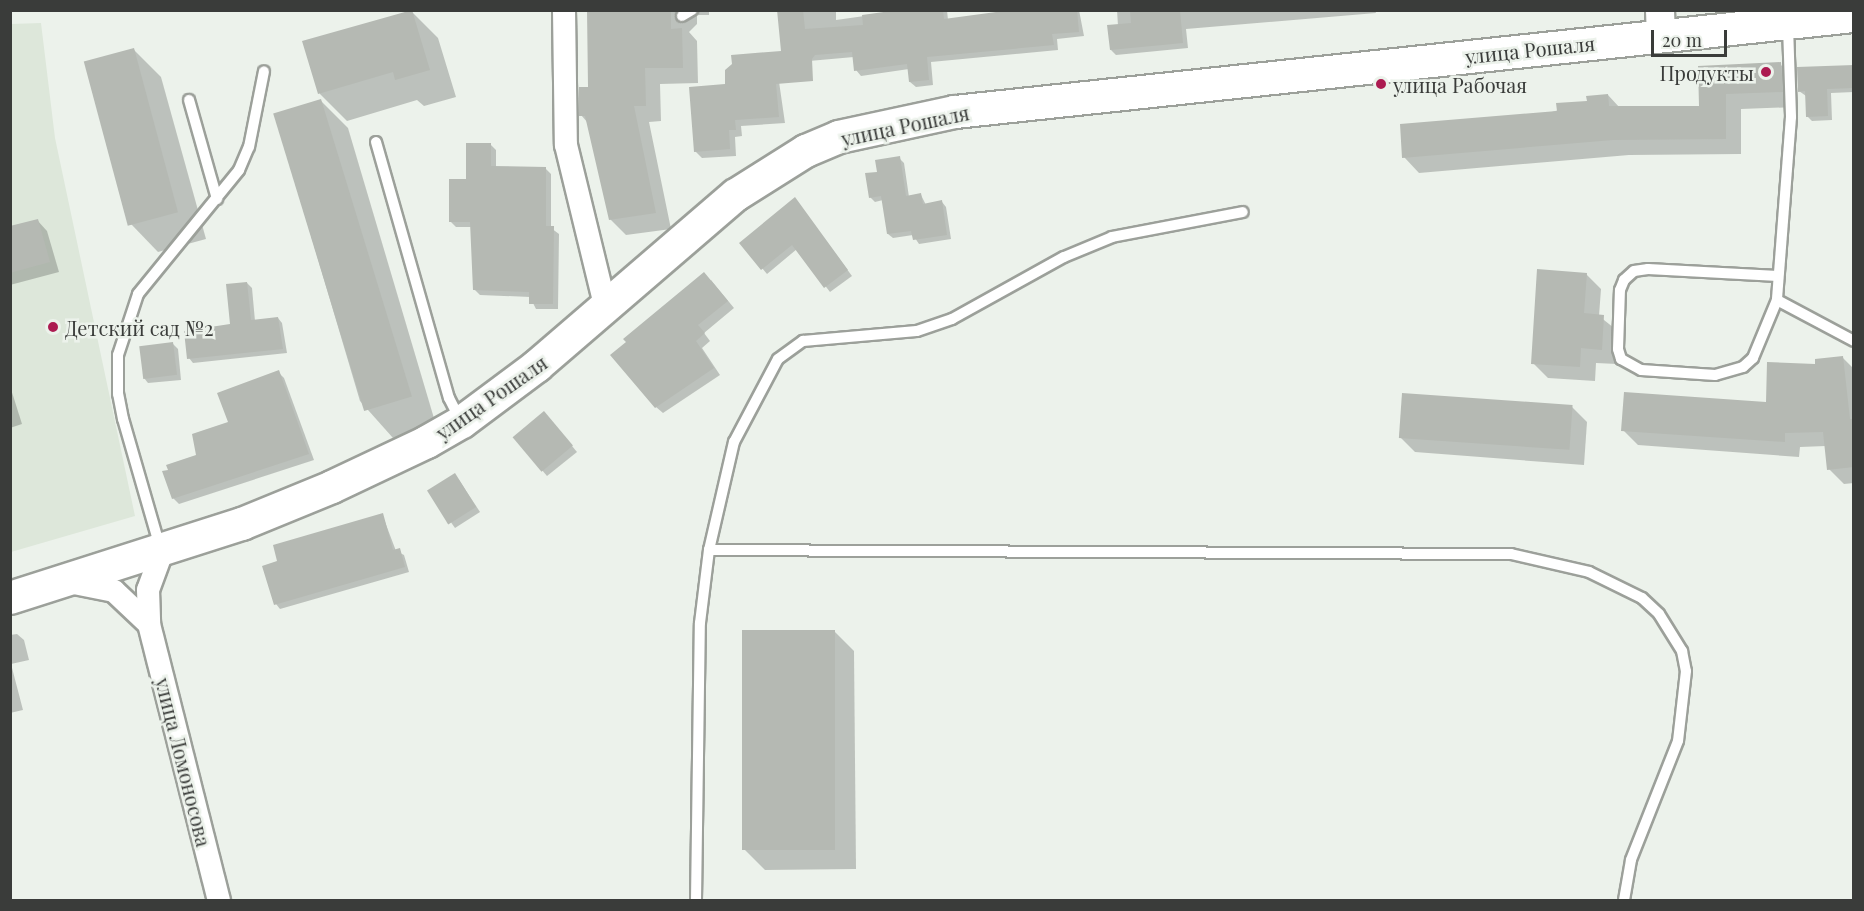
<!DOCTYPE html>
<meta charset="utf-8">
<style>
body{margin:0}
#map{position:relative;width:1864px;height:911px;overflow:hidden;background:#ecf2eb;font-family:"Playfair Display",serif}
div>[style]{position:absolute}
.built>*{inset:0;background:#dde7da}
.shadow>*{inset:0;background:#0003}
.building>*{inset:0;background:#b5b9b3;transform-origin:0 0}
.roads{filter:drop-shadow(2px 0 #9ca09a) drop-shadow(-2px 0 #9ca09a) drop-shadow(0 2px #9ca09a) drop-shadow(0 -2px #9ca09a)}
.service>*{height:10px;margin:-5px;padding:0 5px;transform-origin:5px;border-radius:5px;background:#fff}
.minor>*{height:22px;margin:-11px;padding:0 11px;transform-origin:11px;border-radius:11px;background:#fff}
.tertiary>*{height:28px;margin:-14px;padding:0 14px;transform-origin:14px;border-radius:14px;background:#fff}
.secondary>*{height:32px;margin:-16px;padding:0 16px;transform-origin:16px;border-radius:16px;background:#fff}
.dots>*{width:16px;height:16px;translate:-50% -50%;box-sizing:border-box;border:3px solid #ecf2eb;border-radius:50%}
span{translate:-50% -50%;white-space:nowrap;text-align:center;line-height:1.15;-webkit-text-stroke:5px #ecf2eb;paint-order:stroke}
.street-label{font-size:20px;color:#3a3c3a}
.poi-label{font-size:20px;color:#3a3c3a}
.right{translate:-100% -50%;text-align:right}
.left{translate:0 -50%;text-align:left}
.frame{position:absolute;inset:0;border:12px solid #3a3c3a;pointer-events:none}
.scale{position:absolute;left:1651px;top:30px;width:76px;height:27px;box-sizing:border-box;border:3px solid #3a3c3a;border-top:0;padding-left:8px;font-size:18px;line-height:21px;white-space:nowrap;color:#3a3c3a;-webkit-text-stroke:4px #ecf2eb;paint-order:stroke}
</style>
<div id="map">
<div class="built">
<i style="clip-path:polygon(41px 23px,55px 138px,135px 516px,11px 552px,11px 24px)"></i>
</div>
<div class="shadow">
<i style="clip-path:polygon(589px 10px,709px 10px,709px 15px,697px 15px,697px 24px,689px 32px,697px 41px,698px 83px,660px 84px,661px 121px,649px 122px,671px 229px,626px 235px,610px 219px,588px 123px,581px 115px,590px 88px)"></i>
<i style="clip-path:polygon(801px 10px,836px 10px,836px 20px,907px 10px,947px 10px,948px 20px,1013px 10px,1079px 10px,1084px 36px,1057px 39px,1058px 50px,931px 62px,933px 85px,916px 87px,910px 82px,909px 69px,861px 76px,856px 70px,854px 57px,809px 61px)"></i>
<i style="clip-path:polygon(1117px 10px,1375px 10px,1376px 13px,1186px 29px,1188px 48px,1116px 55px,1111px 50px,1118px 26px)"></i>
<i style="clip-path:polygon(411px 11px,438px 38px,456px 97px,424px 106px,417px 100px,347px 121px,320px 94px,304px 42px)"></i>
<i style="clip-path:polygon(133px 49px,161px 77px,206px 239px,158px 252px,131px 224px)"></i>
<i style="clip-path:polygon(776px 61px,785px 123px,741px 126px,742px 136px,735px 137px,736px 156px,702px 158px,695px 151px)"></i>
<i style="clip-path:polygon(1780px 64px,1795px 79px,1797px 107px,1741px 109px,1741px 154px,1629px 155px,1419px 173px,1404px 157px,1608px 95px,1620px 108px,1701px 107px)"></i>
<i style="clip-path:polygon(1854px 67px,1854px 92px,1831px 93px,1832px 120px,1812px 121px,1807px 116px,1806px 96px,1799px 91px)"></i>
<i style="clip-path:polygon(321px 101px,348px 128px,436px 425px,393px 438px,360px 401px,275px 114px)"></i>
<i style="clip-path:polygon(490px 144px,496px 150px,496px 168px,545px 168px,551px 174px,551px 228px,559px 234px,558px 309px,536px 309px,530px 297px,480px 295px,474px 289px,471px 227px,456px 227px,450px 221px,468px 180px)"></i>
<i style="clip-path:polygon(899px 158px,904px 163px,909px 197px,921px 195px,926px 205px,942px 202px,946px 207px,951px 239px,919px 244px,913px 235px,893px 238px,888px 234px,883px 200px,875px 202px,870px 197px,878px 173px)"></i>
<i style="clip-path:polygon(795px 199px,852px 276px,830px 292px,797px 249px,767px 274px,741px 243px)"></i>
<i style="clip-path:polygon(37px 220px,47px 231px,59px 272px,10px 285px,10px 228px)"></i>
<i style="clip-path:polygon(1586px 274px,1601px 289px,1599px 316px,1619px 332px,1617px 364px,1596px 363px,1595px 381px,1548px 378px,1533px 363px)"></i>
<i style="clip-path:polygon(711px 280px,734px 308px,704px 333px,710px 341px,702px 348px,720px 375px,663px 413px,656px 407px)"></i>
<i style="clip-path:polygon(247px 283px,252px 288px,255px 321px,278px 318px,282px 323px,287px 353px,193px 363px,189px 358px,231px 325px)"></i>
<i style="clip-path:polygon(173px 344px,178px 349px,181px 380px,148px 383px,144px 378px)"></i>
<i style="clip-path:polygon(1842px 357px,1854px 369px,1854px 483px,1844px 484px,1829px 469px,1826px 446px,1800px 447px,1799px 457px,1638px 445px,1623px 430px,1767px 404px,1817px 366px)"></i>
<i style="clip-path:polygon(278px 372px,284px 378px,314px 460px,179px 504px,173px 498px,198px 456px)"></i>
<i style="clip-path:polygon(10px 386px,22px 424px,10px 428px)"></i>
<i style="clip-path:polygon(1572px 407px,1587px 422px,1584px 465px,1415px 452px,1400px 437px)"></i>
<i style="clip-path:polygon(548px 417px,577px 452px,547px 476px,514px 437px)"></i>
<i style="clip-path:polygon(459px 480px,480px 512px,455px 528px,429px 491px)"></i>
<i style="clip-path:polygon(382px 514px,396px 551px,404px 555px,409px 572px,280px 609px,276px 604px)"></i>
<i style="clip-path:polygon(835px 632px,854px 651px,856px 869px,765px 870px,745px 850px)"></i>
<i style="clip-path:polygon(17px 634px,24px 640px,29px 660px,11px 664px,23px 710px,10px 713px,10px 635px)"></i>
</div>
<div class="building">
<i style="clip-path:polygon(412px 10px,430px 70px,395px 80px,393px 72px,318px 94px,302px 41px)"></i>
<i style="clip-path:polygon(587px 10px,671px 10px,671px 29px,682px 28px,683px 68px,645px 68px,646px 106px,634px 106px,656px 213px,609px 220px,585px 116px,579px 116px,579px 87px,588px 87px)"></i>
<i style="clip-path:polygon(777px 10px,803px 10px,805px 29px,863px 25px,862px 15px,898px 10px,943px 10px,944px 19px,1011px 10px,1077px 10px,1079px 32px,1052px 34px,1054px 45px,927px 57px,929px 80px,909px 82px,907px 64px,854px 71px,852px 52px,815px 55px,812px 59px,813px 81px,776px 84px,779px 117px,735px 120px,736px 130px,729px 130px,730px 149px,694px 152px,689px 87px,725px 84px,725px 70px,732px 64px,731px 55px,781px 51px)"></i>
<i style="clip-path:polygon(1130px 10px,1180px 10px,1183px 43px,1110px 50px,1107px 25px,1131px 23px)"></i>
<i style="left:134px;top:48px;width:170px;height:52px;rotate:75deg"></i>
<i style="clip-path:polygon(1781px 62px,1783px 92px,1726px 94px,1726px 139px,1613px 140px,1402px 158px,1400px 124px,1557px 111px,1556px 103px,1587px 101px,1586px 96px,1608px 94px,1609px 106px,1699px 106px,1698px 66px)"></i>
<i style="clip-path:polygon(1854px 65px,1854px 88px,1827px 89px,1828px 116px,1806px 117px,1805px 91px,1798px 92px,1797px 67px)"></i>
<i style="left:321px;top:99px;width:311px;height:50px;rotate:73deg"></i>
<i style="clip-path:polygon(466px 143px,491px 143px,491px 166px,546px 167px,546px 226px,554px 226px,553px 304px,529px 304px,529px 292px,473px 290px,470px 222px,449px 222px,449px 179px,466px 179px)"></i>
<i style="clip-path:polygon(900px 156px,906px 196px,921px 193px,923px 204px,942px 200px,947px 235px,913px 240px,911px 231px,887px 234px,881px 196px,869px 198px,865px 173px,877px 172px,875px 160px)"></i>
<i style="clip-path:polygon(795px 197px,848px 270px,824px 288px,792px 245px,761px 270px,739px 243px)"></i>
<i style="clip-path:polygon(38px 219px,50px 262px,10px 273px,10px 226px)"></i>
<i style="clip-path:polygon(1537px 269px,1587px 273px,1584px 313px,1604px 315px,1602px 350px,1581px 348px,1580px 367px,1531px 364px)"></i>
<i style="clip-path:polygon(704px 272px,728px 301px,698px 325px,705px 333px,696px 341px,714px 368px,655px 408px,610px 355px,626px 342px,623px 339px)"></i>
<i style="clip-path:polygon(247px 282px,251px 320px,278px 317px,283px 349px,187px 359px,184px 331px,230px 324px,226px 284px)"></i>
<i style="left:173px;top:342px;width:33px;height:34px;rotate:83deg"></i>
<i style="clip-path:polygon(1843px 356px,1850px 419px,1854px 419px,1854px 467px,1827px 470px,1823px 432px,1785px 433px,1785px 442px,1621px 431px,1624px 392px,1766px 402px,1767px 362px,1815px 364px,1815px 359px)"></i>
<i style="clip-path:polygon(279px 370px,309px 454px,172px 499px,162px 471px,168px 470px,166px 465px,196px 455px,192px 434px,228px 422px,217px 393px)"></i>
<i style="left:1402px;top:393px;width:171px;height:45px;rotate:4deg"></i>
<i style="left:544px;top:411px;width:45px;height:41px;rotate:50deg"></i>
<i style="left:455px;top:473px;width:40px;height:33px;rotate:58deg"></i>
<i style="clip-path:polygon(383px 513px,393px 550px,400px 548px,405px 567px,274px 605px,262px 566px,277px 561px,273px 545px)"></i>
<i style="left:835px;top:630px;width:220px;height:93px;rotate:90deg"></i>
</div>
<div class="roads">
<div class="service">
<i style="left:682px;top:16px;width:12px;rotate:-31deg"></i>
<i style="left:1788px;top:26px;width:91px;rotate:88.1deg"></i>
<i style="left:1791px;top:117px;width:184px;rotate:94.4deg"></i>
<i style="left:1777px;top:300px;width:87px;rotate:28deg"></i>
<i style="left:189px;top:100px;width:103px;rotate:74.2deg"></i>
<i style="left:376px;top:142px;width:266px;rotate:74.1deg"></i>
<i style="left:449px;top:398px;width:25px;rotate:63deg"></i>
<i style="left:1777px;top:300px;width:63px;rotate:112.5deg"></i>
<i style="left:1753px;top:358px;width:13px;rotate:138deg"></i>
<i style="left:1743px;top:367px;width:29px;rotate:164deg"></i>
<i style="left:1715px;top:375px;width:74px;rotate:-176.1deg"></i>
<i style="left:1641px;top:370px;width:23px;rotate:-151deg"></i>
<i style="left:1621px;top:359px;width:10px;rotate:-107deg"></i>
<i style="left:1618px;top:349px;width:59px;rotate:-88.1deg"></i>
<i style="left:1620px;top:290px;width:11px;rotate:-68deg"></i>
<i style="left:1624px;top:280px;width:13px;rotate:-42deg"></i>
<i style="left:1634px;top:271px;width:14px;rotate:-8deg"></i>
<i style="left:1648px;top:269px;width:130px;rotate:3.1deg"></i>
<i style="left:160px;top:547px;width:133px;rotate:-106.1deg"></i>
<i style="left:123px;top:419px;width:25px;rotate:-101deg"></i>
<i style="left:118px;top:394px;width:39px;rotate:-90deg"></i>
<i style="left:118px;top:355px;width:64px;rotate:-71.8deg"></i>
<i style="left:138px;top:294px;width:160px;rotate:-50.8deg"></i>
<i style="left:239px;top:170px;width:25px;rotate:-67deg"></i>
<i style="left:249px;top:147px;width:77px;rotate:-78.8deg"></i>
<i style="left:709px;top:550px;width:802px;rotate:0.29deg"></i>
<i style="left:1511px;top:554px;width:80px;rotate:13deg"></i>
<i style="left:1589px;top:572px;width:59px;rotate:26.1deg"></i>
<i style="left:1642px;top:598px;width:23px;rotate:43deg"></i>
<i style="left:1659px;top:614px;width:44px;rotate:58.1deg"></i>
<i style="left:1682px;top:651px;width:20px;rotate:79deg"></i>
<i style="left:1686px;top:671px;width:70px;rotate:96.5deg"></i>
<i style="left:1678px;top:741px;width:128px;rotate:111.6deg"></i>
<i style="left:1631px;top:860px;width:41px;rotate:99.9deg"></i>
<i style="left:696px;top:900px;width:277px;rotate:-89.2deg"></i>
<i style="left:700px;top:623px;width:74px;rotate:-83deg"></i>
<i style="left:709px;top:550px;width:111px;rotate:-77deg"></i>
<i style="left:734px;top:442px;width:94px;rotate:-62.1deg"></i>
<i style="left:778px;top:359px;width:31px;rotate:-36deg"></i>
<i style="left:803px;top:341px;width:114px;rotate:-5deg"></i>
<i style="left:917px;top:331px;width:37px;rotate:-19deg"></i>
<i style="left:952px;top:319px;width:128px;rotate:-29deg"></i>
<i style="left:1064px;top:257px;width:52px;rotate:-22.6deg"></i>
<i style="left:1112px;top:237px;width:133px;rotate:-10.8deg"></i>
</div>
<div class="minor">
<i style="left:564px;top:10px;width:135px;rotate:89.2deg"></i>
<i style="left:566px;top:145px;width:169px;rotate:76.3deg"></i>
<i style="left:162px;top:552px;width:40px;rotate:110.2deg"></i>
<i style="left:148px;top:590px;width:34px;rotate:88deg"></i>
<i style="left:149px;top:624px;width:285px;rotate:75.8deg"></i>
<i style="left:69px;top:582px;width:46px;rotate:11.3deg"></i>
<i style="left:114px;top:591px;width:48px;rotate:43.3deg"></i>
</div>
<div class="tertiary">
<i style="left:1660px;top:10px;width:25px;rotate:88deg"></i>
</div>
<div class="secondary">
<i style="left:10px;top:598px;width:244px;rotate:-17.7deg"></i>
<i style="left:242px;top:524px;width:97px;rotate:-22.3deg"></i>
<i style="left:332px;top:487px;width:105px;rotate:-25.3deg"></i>
<i style="left:427px;top:442px;width:40px;rotate:-29.7deg"></i>
<i style="left:462px;top:422px;width:94px;rotate:-36.7deg"></i>
<i style="left:537px;top:366px;width:262px;rotate:-40.7deg"></i>
<i style="left:736px;top:195px;width:83px;rotate:-32.2deg"></i>
<i style="left:806px;top:151px;width:36px;rotate:-23deg"></i>
<i style="left:839px;top:137px;width:119px;rotate:-12.2deg"></i>
<i style="left:955px;top:112px;width:904px;rotate:-6.1deg"></i>
</div>
</div>
<div class="dots">
<i style="left:1766px;top:72px;background:#ac1b51"></i>
<i style="left:1381px;top:84px;background:#ac1b51"></i>
<i style="left:53px;top:327px;background:#ac1b51"></i>
</div>
<div class="street-label">
<span style="left:1530px;top:49px;rotate:-6deg">улица Рошаля</span>
<span style="left:905px;top:125px;rotate:-12deg">улица Рошаля</span>
<span style="left:491px;top:397px;rotate:-35deg">улица Рошаля</span>
<span style="left:184px;top:762px;rotate:76deg">улица Ломоносова</span>
</div>
<div class="poi-label">
<span class="right" style="left:1754px;top:72px">Продукты</span>
<span class="left" style="left:1393px;top:84px">улица Рабочая</span>
<span class="left" style="left:65px;top:327px">Детский сад №2</span>
</div>
<div class="frame"></div>
<div class="scale">20 m</div>
</div>
